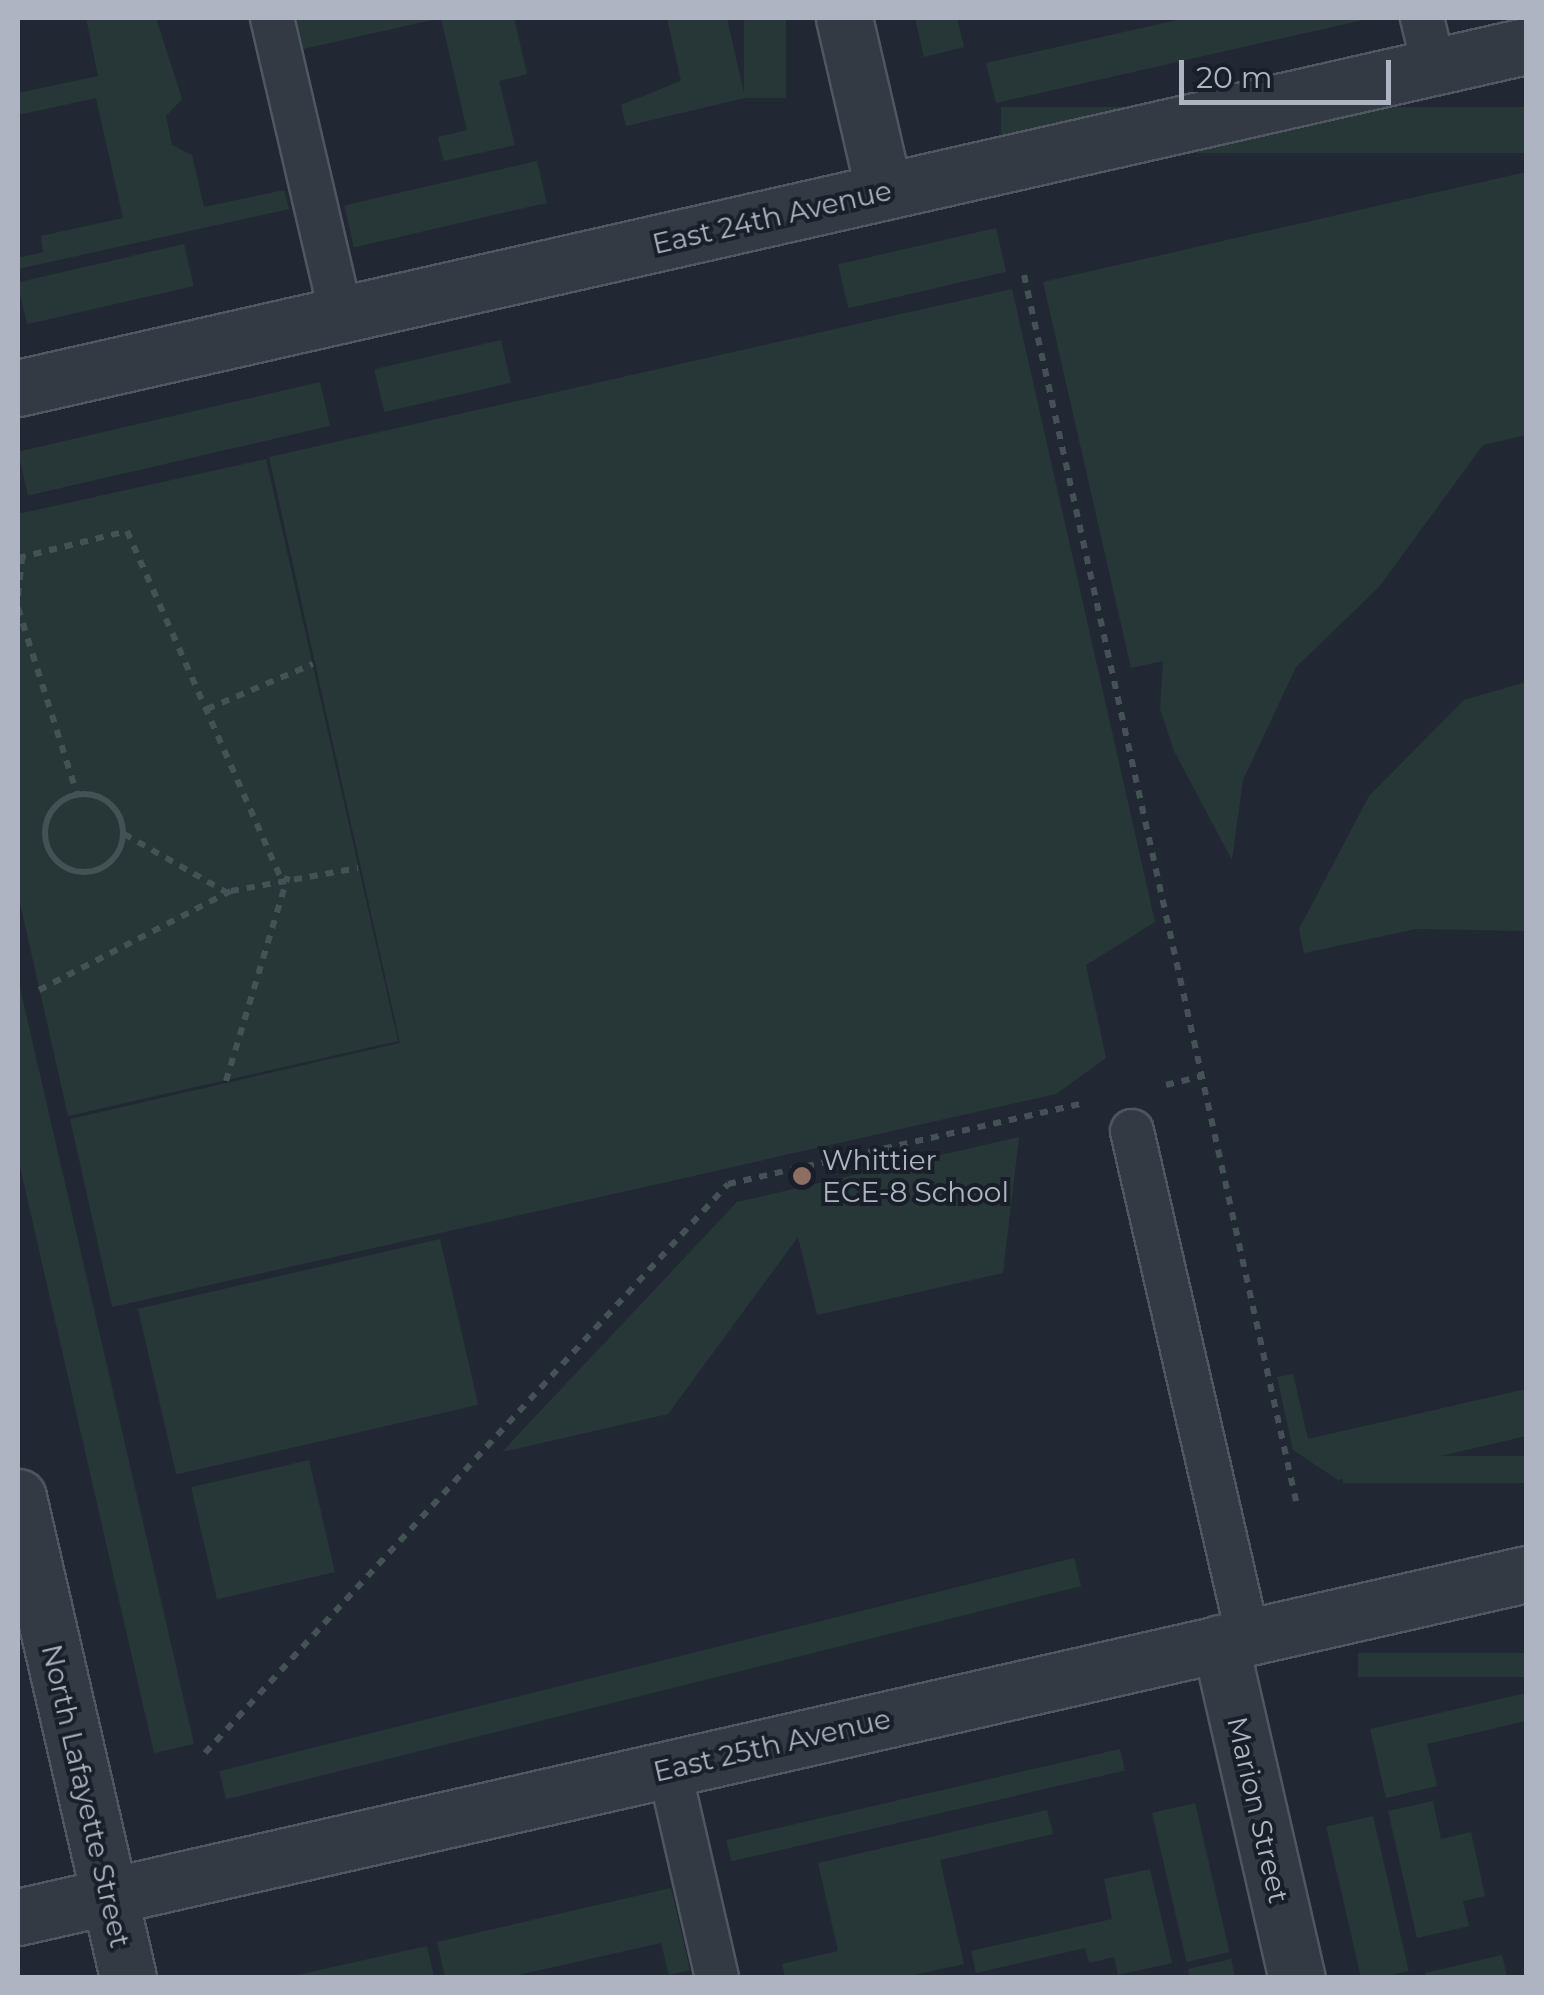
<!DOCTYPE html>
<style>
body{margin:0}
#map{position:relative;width:1544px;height:1995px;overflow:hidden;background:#212833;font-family:Montserrat,sans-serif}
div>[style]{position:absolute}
.green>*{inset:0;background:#273738;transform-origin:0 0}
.path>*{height:6px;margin-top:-3px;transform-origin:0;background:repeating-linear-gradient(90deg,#445256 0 8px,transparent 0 16px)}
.path>.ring{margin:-3px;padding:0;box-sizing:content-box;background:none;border:6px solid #445256;border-radius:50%}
.roads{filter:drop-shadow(2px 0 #515762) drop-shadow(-2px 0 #515762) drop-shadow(0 2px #515762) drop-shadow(0 -2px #515762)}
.service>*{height:42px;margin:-21px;padding:0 21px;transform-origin:21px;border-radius:21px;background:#343a44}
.minor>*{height:55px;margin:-27.5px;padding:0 27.5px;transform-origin:27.5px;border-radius:27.5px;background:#343a44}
.dots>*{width:28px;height:28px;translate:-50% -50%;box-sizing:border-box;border:5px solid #191f29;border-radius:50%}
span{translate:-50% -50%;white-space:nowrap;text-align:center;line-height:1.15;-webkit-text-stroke:8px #191f29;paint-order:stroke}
.street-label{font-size:28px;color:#aeb4c1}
.poi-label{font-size:28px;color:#aeb4c1}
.left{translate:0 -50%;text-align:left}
.frame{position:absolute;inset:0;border:20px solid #aeb4c1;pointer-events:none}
.scale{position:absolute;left:1179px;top:60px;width:212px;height:45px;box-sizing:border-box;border:5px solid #aeb4c1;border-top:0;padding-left:12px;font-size:30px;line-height:35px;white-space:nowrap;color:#aeb4c1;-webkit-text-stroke:8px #191f29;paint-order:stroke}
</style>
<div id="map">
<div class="green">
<i style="clip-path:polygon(86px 18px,156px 18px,182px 99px,166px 116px,172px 145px,192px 155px,204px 207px,284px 190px,289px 209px,18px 269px,18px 258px,43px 252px,41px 236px,123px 218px,96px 98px,18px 115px,18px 93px,98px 76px)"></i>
<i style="clip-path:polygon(296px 18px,514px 18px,527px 74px,499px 81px,515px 145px,444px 161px,438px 137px,467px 130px,441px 18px,303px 49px)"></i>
<i style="clip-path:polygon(667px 18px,727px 18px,745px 98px,626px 126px,621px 105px,681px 81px)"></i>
<i style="left:744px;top:18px;width:42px;height:80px"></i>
<i style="clip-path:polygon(915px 18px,957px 18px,964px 47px,924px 57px)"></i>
<i style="clip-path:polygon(1186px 18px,1372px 18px,996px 103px,986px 63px)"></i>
<i style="left:1526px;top:107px;width:46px;height:525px;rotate:90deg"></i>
<i style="left:537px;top:161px;width:43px;height:198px;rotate:77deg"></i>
<i style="clip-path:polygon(1526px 172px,1526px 435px,1483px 445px,1379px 587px,1296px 667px,1243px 780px,1232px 860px,1174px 751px,1160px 709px,1163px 661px,1131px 668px,1043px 282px)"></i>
<i style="left:996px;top:228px;width:45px;height:162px;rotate:77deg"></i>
<i style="left:184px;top:244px;width:43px;height:171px;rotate:77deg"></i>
<i style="clip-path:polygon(1012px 289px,1155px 922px,1086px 965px,1106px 1058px,1056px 1094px,112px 1307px,70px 1119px,400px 1043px,269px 457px)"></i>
<i style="left:501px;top:340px;width:44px;height:130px;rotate:77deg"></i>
<i style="left:320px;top:382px;width:45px;height:310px;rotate:77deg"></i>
<i style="clip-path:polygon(266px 459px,398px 1041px,68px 1116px,18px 894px,18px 514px)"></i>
<i style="clip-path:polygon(1526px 682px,1525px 931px,1416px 929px,1304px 953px,1299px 929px,1369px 796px,1464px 700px)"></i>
<i style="clip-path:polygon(18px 979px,194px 1744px,154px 1753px,18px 1158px)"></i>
<i style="clip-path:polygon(1019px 1137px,1003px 1273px,817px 1315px,798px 1237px,668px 1414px,502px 1452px,737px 1202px)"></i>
<i style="left:440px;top:1239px;width:170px;height:310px;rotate:77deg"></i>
<i style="clip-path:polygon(1293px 1374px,1308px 1439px,1526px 1389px,1526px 1436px,1338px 1480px,1293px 1450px,1277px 1377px)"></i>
<i style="left:1526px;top:1456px;width:27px;height:183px;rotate:90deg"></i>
<i style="left:309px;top:1460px;width:115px;height:121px;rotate:77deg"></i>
<i style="left:1074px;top:1558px;width:29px;height:881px;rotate:76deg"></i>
<i style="left:1526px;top:1653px;width:24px;height:168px;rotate:90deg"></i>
<i style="clip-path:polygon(1526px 1693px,1526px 1721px,1427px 1744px,1437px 1786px,1386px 1798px,1370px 1729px)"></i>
<i style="left:1120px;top:1749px;width:22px;height:404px;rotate:77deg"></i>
<i style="clip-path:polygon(1433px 1801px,1441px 1839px,1471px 1832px,1485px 1896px,1463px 1901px,1469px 1926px,1417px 1938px,1388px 1811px)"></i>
<i style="left:1195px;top:1803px;width:153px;height:44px;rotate:77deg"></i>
<i style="clip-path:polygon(1047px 1810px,1053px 1834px,940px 1860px,964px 1964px,904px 1977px,785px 1977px,782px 1964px,838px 1951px,818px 1863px)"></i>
<i style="left:1373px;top:1816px;width:159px;height:48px;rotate:77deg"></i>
<i style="clip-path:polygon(1150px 1869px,1172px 1963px,1118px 1975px,1114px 1957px,1089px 1963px,1085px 1948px,976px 1973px,971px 1951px,1112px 1919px,1104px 1879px)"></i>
<i style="clip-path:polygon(671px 1888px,690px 1970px,669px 1975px,661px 1943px,509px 1977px,445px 1977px,437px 1942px)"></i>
<i style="clip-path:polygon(427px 1946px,434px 1977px,288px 1977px)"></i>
<i style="clip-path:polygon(1502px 1955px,1507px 1977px,1426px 1977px,1425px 1973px)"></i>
<i style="clip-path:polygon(1231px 1959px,1235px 1977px,1190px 1977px,1188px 1969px)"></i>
</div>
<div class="path">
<i style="left:1024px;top:275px;width:1256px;rotate:77.49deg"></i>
<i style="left:18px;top:558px;width:112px;rotate:-13.9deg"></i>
<i style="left:127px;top:531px;width:377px;rotate:66.1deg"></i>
<i style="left:18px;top:596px;width:38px;rotate:-84deg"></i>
<i style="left:18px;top:608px;width:195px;rotate:72.4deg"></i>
<i style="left:207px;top:709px;width:115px;rotate:-23deg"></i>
<i class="ring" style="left:45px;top:794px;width:72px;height:72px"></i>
<i style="left:124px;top:834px;width:120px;rotate:29.6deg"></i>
<i style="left:39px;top:990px;width:216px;rotate:-27.3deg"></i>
<i style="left:231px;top:891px;width:129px;rotate:-10.3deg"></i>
<i style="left:226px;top:1081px;width:214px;rotate:-73.2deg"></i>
<i style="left:1166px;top:1085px;width:37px;rotate:-14deg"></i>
<i style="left:205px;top:1753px;width:773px;rotate:-47.41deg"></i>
<i style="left:728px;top:1184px;width:362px;rotate:-12.8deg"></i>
</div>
<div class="roads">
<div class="service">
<i style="left:272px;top:18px;width:305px;rotate:76.9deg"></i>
<i style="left:1422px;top:18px;width:50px;rotate:76.2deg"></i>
<i style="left:1132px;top:1131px;width:519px;rotate:77.09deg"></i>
<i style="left:669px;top:1768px;width:215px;rotate:77.1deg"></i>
</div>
<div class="minor">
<i style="left:844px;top:18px;width:178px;rotate:77deg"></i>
<i style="left:18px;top:388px;width:1546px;rotate:-12.78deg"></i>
<i style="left:18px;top:1497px;width:493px;rotate:77.1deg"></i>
<i style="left:1220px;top:1643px;width:344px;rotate:77.1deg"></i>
<i style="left:18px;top:1917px;width:1547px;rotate:-12.81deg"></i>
</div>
</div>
<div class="dots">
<i style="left:802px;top:1176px;background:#8d6e63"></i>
</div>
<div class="street-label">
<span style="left:772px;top:217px;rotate:-13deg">East 24th Avenue</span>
<span style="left:772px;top:1745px;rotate:-13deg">East 25th Avenue</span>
<span style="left:86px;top:1796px;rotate:77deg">North Lafayette Street</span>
<span style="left:1258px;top:1810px;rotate:77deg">Marion Street</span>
</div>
<div class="poi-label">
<span class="left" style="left:822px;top:1176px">Whittier<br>ECE-8 School</span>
</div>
<div class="frame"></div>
<div class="scale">20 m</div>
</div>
